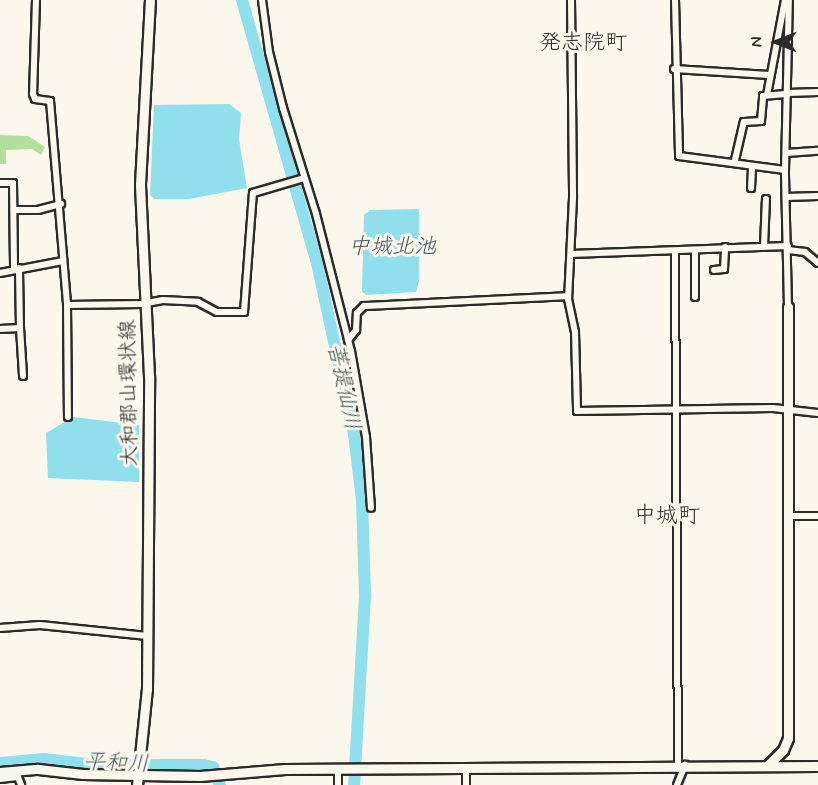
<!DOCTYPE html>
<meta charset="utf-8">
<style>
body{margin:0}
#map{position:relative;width:818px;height:785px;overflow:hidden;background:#fbf7ec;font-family:Mynerve,"Klee One",sans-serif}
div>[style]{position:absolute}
.green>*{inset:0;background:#b2df9d}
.water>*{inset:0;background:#8fdfed}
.river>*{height:12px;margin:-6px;padding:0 6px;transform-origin:6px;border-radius:6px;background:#8fdfed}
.roads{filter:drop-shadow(2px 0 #2b2b2b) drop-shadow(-2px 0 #2b2b2b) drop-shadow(0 2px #2b2b2b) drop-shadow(0 -2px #2b2b2b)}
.street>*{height:6px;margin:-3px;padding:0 3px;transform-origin:3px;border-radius:3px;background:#fbf7ec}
.secondary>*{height:9px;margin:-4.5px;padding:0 4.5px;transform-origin:4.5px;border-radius:4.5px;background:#fbf7ec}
span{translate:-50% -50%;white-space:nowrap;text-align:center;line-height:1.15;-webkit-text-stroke:6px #fbf7ec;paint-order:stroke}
.street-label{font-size:21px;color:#2b2b2b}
.neighbourhood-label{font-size:22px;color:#2b2b2b}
.water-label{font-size:22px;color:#44585c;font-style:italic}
.north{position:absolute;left:746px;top:12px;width:60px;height:60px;-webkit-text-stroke:4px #fbf7ec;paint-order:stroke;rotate:270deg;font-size:16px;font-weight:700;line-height:24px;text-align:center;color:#2b2b2b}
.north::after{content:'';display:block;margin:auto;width:21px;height:27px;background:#2b2b2b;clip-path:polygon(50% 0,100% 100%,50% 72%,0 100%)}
</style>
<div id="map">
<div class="green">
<i style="clip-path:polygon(0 135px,28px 136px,45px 147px,41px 155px,32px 149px,6px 150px,6px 164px,0 164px)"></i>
</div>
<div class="water">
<i style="clip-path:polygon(229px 104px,241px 113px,239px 140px,247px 188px,189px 199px,154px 199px,150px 195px,154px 105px)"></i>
<i style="clip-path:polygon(419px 209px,419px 281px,416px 292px,366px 295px,362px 291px,364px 215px,370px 210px)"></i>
<i style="clip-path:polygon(73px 417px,139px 425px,139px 482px,48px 478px,46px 433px)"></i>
</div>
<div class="river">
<i style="left:242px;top:0;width:273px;rotate:74.1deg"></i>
<i style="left:317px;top:263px;width:175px;rotate:77.8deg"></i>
<i style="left:354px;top:434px;width:66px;rotate:83.1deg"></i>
<i style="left:362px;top:500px;width:96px;rotate:88.2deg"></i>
<i style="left:365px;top:596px;width:189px;rotate:93.3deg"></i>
<i style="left:0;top:763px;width:44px;rotate:-5.2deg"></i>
<i style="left:44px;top:759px;width:52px;rotate:6.6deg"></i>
<i style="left:96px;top:765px;width:108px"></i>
<i style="left:204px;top:765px;width:9px;rotate:13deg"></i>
<i style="left:213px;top:767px;width:19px;rotate:69deg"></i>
</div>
<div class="roads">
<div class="street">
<i style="left:36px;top:0;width:94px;rotate:91.8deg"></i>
<i style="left:33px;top:94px;width:5px;rotate:68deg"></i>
<i style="left:35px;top:99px;width:15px;rotate:8deg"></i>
<i style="left:50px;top:101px;width:205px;rotate:85.2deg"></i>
<i style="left:67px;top:305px;width:75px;rotate:-0.8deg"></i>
<i style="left:142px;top:304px;width:21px;rotate:-11deg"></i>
<i style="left:163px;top:300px;width:35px;rotate:3deg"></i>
<i style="left:198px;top:302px;width:21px;rotate:28deg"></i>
<i style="left:217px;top:312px;width:27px"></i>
<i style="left:244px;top:312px;width:119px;rotate:-85.7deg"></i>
<i style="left:253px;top:193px;width:53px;rotate:-16.4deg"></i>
<i style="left:262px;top:0;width:52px;rotate:82.3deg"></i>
<i style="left:269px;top:52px;width:58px;rotate:76deg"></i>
<i style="left:283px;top:108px;width:111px;rotate:72.7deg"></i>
<i style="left:316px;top:214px;width:141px;rotate:75.7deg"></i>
<i style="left:351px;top:351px;width:87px;rotate:80.1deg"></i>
<i style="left:366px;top:437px;width:71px;rotate:86deg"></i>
<i style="left:571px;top:0;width:198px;rotate:89.4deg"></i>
<i style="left:573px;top:198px;width:101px;rotate:92.8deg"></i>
<i style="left:568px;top:299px;width:34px;rotate:78deg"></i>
<i style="left:575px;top:332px;width:79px;rotate:88.5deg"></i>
<i style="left:577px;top:411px;width:196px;rotate:-0.9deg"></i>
<i style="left:773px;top:408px;width:45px;rotate:6.3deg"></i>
<i style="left:675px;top:0;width:156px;rotate:88.5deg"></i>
<i style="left:679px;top:156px;width:107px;rotate:7.5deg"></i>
<i style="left:674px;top:69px;width:95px;rotate:3.6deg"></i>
<i style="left:788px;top:93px;width:30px;rotate:-2deg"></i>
<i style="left:767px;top:95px;width:97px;rotate:-79.3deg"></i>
<i style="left:786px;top:153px;width:32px;rotate:-4deg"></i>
<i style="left:735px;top:160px;width:39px;rotate:-77deg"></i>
<i style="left:744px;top:122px;width:17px;rotate:-3deg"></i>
<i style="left:761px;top:121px;width:25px;rotate:-85deg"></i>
<i style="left:763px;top:96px;width:25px;rotate:-5deg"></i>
<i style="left:0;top:183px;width:13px"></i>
<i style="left:13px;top:183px;width:85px;rotate:89.3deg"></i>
<i style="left:751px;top:188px;width:21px;rotate:-87deg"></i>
<i style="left:786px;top:197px;width:32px;rotate:-2deg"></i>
<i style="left:14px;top:210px;width:24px"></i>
<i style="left:38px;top:210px;width:24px;rotate:-15deg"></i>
<i style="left:764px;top:246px;width:47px;rotate:-87.6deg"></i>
<i style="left:788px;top:250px;width:17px;rotate:7deg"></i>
<i style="left:805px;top:252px;width:17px;rotate:40deg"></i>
<i style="left:675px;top:251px;width:514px;rotate:89.67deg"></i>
<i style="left:571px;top:254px;width:217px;rotate:-2.1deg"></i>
<i style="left:714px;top:270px;width:10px;rotate:-6deg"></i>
<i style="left:724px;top:269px;width:22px;rotate:-87deg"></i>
<i style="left:0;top:273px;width:64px;rotate:-10.8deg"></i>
<i style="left:695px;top:297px;width:46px;rotate:-90deg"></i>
<i style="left:67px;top:305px;width:112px;rotate:89.5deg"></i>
<i style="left:788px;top:307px;width:137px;rotate:-91.3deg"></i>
<i style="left:785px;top:170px;width:170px;rotate:-88.7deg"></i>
<i style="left:20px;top:328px;width:48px;rotate:86.4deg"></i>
<i style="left:0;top:329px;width:20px;rotate:-3deg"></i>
<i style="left:20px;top:328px;width:60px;rotate:-91deg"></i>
<i style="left:348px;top:340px;width:13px;rotate:-51deg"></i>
<i style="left:356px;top:330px;width:17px;rotate:-87deg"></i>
<i style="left:357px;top:313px;width:10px;rotate:-45deg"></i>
<i style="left:364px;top:306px;width:204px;rotate:-2.8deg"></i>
<i style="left:787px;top:516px;width:31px"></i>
<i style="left:0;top:628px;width:40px;rotate:-4.3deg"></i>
<i style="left:40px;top:625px;width:108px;rotate:5.9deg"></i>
<i style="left:466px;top:768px;width:17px;rotate:90deg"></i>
<i style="left:0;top:779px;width:18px;rotate:-6deg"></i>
<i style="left:18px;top:777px;width:9px;rotate:69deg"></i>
<i style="left:338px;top:785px;width:15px;rotate:-90deg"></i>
<i style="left:677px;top:785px;width:22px;rotate:-68deg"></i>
</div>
<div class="secondary">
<i style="left:768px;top:765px;width:21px;rotate:-45deg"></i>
<i style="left:783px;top:750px;width:13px;rotate:-67deg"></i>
<i style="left:788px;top:738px;width:431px;rotate:-90deg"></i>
<i style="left:0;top:772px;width:38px;rotate:-5deg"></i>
<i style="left:38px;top:769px;width:45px;rotate:6.3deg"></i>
<i style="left:83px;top:774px;width:117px;rotate:1deg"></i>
<i style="left:200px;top:776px;width:85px;rotate:-4.7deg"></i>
<i style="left:285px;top:769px;width:533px;rotate:-0.32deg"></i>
<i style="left:137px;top:785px;width:97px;rotate:-84.1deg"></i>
<i style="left:147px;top:689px;width:313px;rotate:-89.6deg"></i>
<i style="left:149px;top:376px;width:192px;rotate:-92.7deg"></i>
<i style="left:140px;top:184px;width:184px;rotate:-86.9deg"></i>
</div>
</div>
<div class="street-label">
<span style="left:129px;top:393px;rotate:-91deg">大和郡山環状線</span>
</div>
<div class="neighbourhood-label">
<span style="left:583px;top:44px">発志院町</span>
<span style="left:667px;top:517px">中城町</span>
</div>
<div class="water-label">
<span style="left:392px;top:248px">中城北池</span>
<span style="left:343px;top:387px;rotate:78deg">菩提仙川</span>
<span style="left:116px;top:764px;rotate:2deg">平和川</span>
</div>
<div class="north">N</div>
</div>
